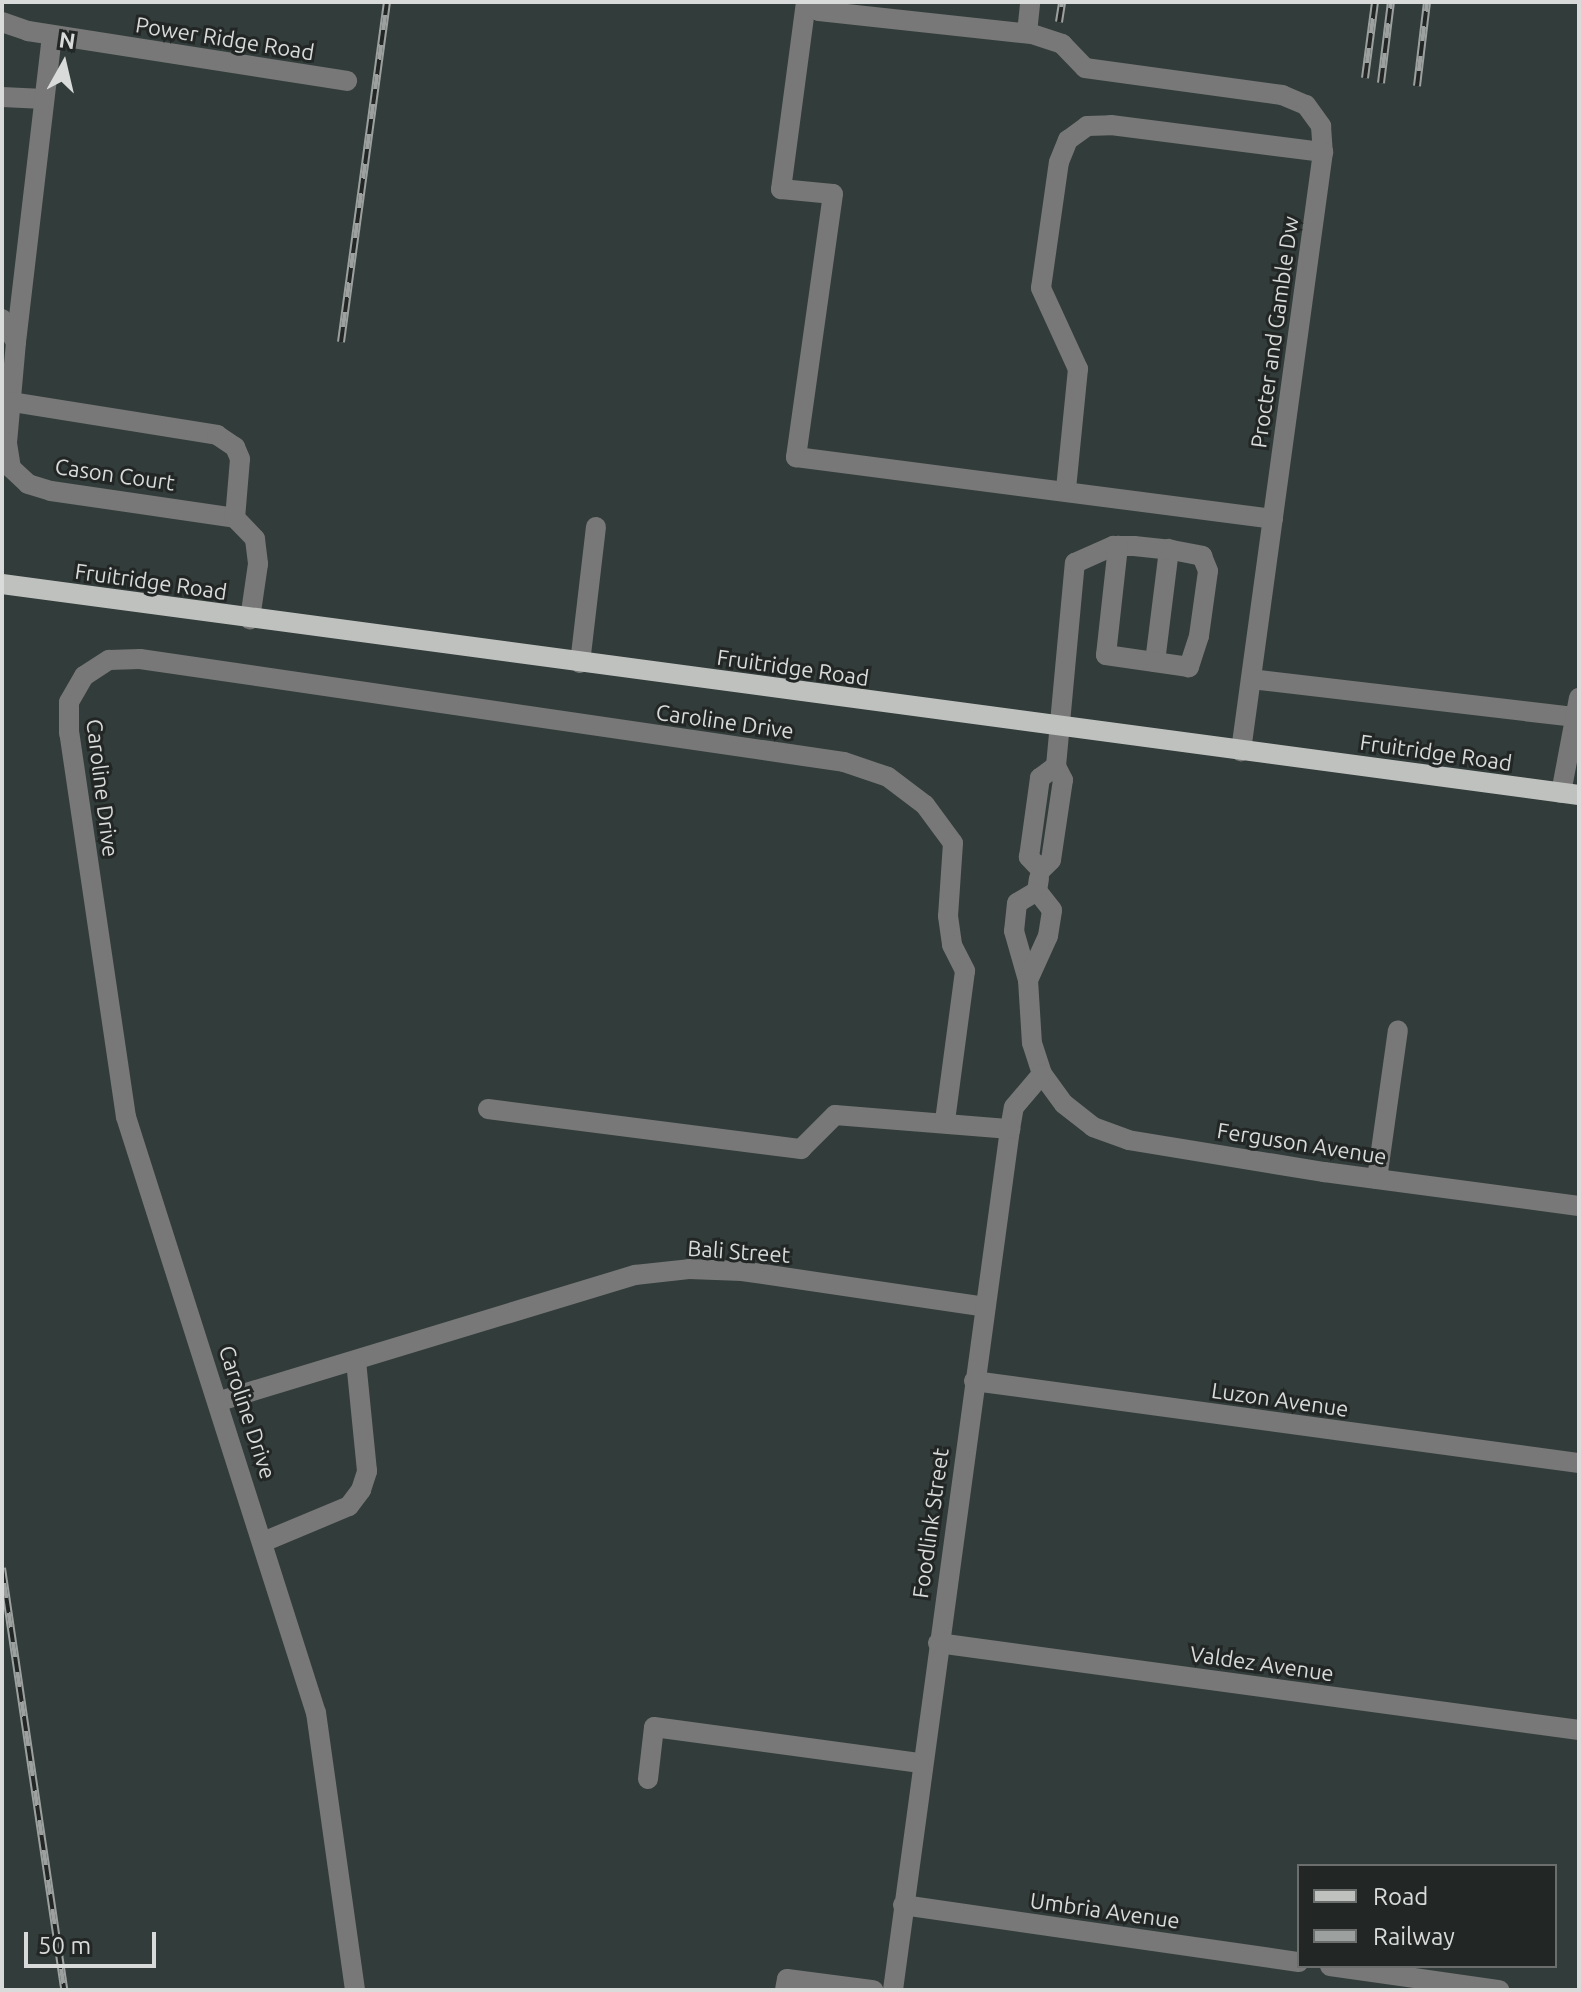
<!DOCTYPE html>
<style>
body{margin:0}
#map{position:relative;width:1581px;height:1992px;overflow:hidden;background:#2c302f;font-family:Ubuntu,sans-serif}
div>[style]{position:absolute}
.built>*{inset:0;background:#323c3a}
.minor>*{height:20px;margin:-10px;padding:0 10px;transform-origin:10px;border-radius:10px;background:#777877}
.major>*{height:20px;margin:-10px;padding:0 10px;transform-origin:10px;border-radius:10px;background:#bfc1bf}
.rail>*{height:8px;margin-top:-4px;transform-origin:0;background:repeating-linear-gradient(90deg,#222625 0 15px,#9ca09f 0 30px);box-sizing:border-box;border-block:2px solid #9ca09f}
span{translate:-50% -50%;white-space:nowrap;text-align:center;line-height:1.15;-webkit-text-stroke:6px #222625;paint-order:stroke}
.street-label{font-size:22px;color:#d8dbda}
.frame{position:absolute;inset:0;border:4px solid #d8dbda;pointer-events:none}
.legend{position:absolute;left:1297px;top:1864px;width:260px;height:104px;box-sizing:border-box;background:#222625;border:2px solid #6b6e6d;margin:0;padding:10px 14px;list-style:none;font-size:24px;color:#d8dbda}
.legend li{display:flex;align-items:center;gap:16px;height:40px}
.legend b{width:40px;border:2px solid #6b6e6d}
.north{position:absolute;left:24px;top:24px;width:80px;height:80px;-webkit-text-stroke:6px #222625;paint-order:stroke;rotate:8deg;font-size:22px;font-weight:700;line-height:32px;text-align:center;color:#d8dbda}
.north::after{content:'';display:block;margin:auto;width:28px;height:36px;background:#d8dbda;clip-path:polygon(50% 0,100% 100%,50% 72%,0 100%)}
.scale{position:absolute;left:24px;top:1932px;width:132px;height:36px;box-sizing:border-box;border:4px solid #d8dbda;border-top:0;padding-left:10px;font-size:24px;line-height:28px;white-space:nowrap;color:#d8dbda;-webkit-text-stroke:6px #222625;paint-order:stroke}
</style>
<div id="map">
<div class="built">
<i style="clip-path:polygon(evenodd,2px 2px,1579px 2px,1579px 1990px,2px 1990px,2px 2px,1299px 1866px,1555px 1866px,1555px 1966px,1299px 1966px,1299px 1866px)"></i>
</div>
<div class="minor">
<i style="left:806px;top:2px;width:189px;rotate:97.6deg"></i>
<i style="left:781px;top:189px;width:52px;rotate:5.5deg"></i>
<i style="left:833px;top:194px;width:266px;rotate:98deg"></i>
<i style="left:796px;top:457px;width:481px;rotate:7.4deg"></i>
<i style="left:807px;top:2px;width:15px;rotate:37deg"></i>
<i style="left:819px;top:11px;width:214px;rotate:6.2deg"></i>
<i style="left:1032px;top:34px;width:32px;rotate:18deg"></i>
<i style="left:1062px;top:44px;width:33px;rotate:46deg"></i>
<i style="left:1085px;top:68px;width:199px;rotate:7.8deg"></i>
<i style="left:1282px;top:95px;width:26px;rotate:23deg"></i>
<i style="left:1306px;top:105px;width:26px;rotate:54deg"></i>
<i style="left:1321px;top:126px;width:26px;rotate:86deg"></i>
<i style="left:1323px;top:152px;width:605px;rotate:97.8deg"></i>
<i style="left:2px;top:22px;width:28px;rotate:19deg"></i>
<i style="left:28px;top:31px;width:323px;rotate:8.9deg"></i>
<i style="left:1027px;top:33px;width:31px;rotate:-84deg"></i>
<i style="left:2px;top:97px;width:42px;rotate:2.7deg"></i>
<i style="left:2px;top:319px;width:27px;rotate:59deg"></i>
<i style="left:16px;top:342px;width:309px;rotate:-83.3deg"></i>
<i style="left:16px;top:342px;width:101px;rotate:95.1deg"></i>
<i style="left:7px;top:443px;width:25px;rotate:81deg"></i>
<i style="left:11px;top:468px;width:23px;rotate:43deg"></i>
<i style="left:28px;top:484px;width:24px;rotate:17deg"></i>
<i style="left:51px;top:491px;width:186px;rotate:8.3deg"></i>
<i style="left:235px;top:518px;width:29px;rotate:46deg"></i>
<i style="left:255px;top:539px;width:25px;rotate:83deg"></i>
<i style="left:258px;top:564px;width:56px;rotate:98.3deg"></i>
<i style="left:12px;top:402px;width:208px;rotate:9.1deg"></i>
<i style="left:217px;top:435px;width:22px;rotate:34deg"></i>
<i style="left:235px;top:447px;width:13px;rotate:67deg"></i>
<i style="left:240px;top:459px;width:59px;rotate:94.8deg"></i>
<i style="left:1066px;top:489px;width:121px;rotate:-84.3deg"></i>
<i style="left:1078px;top:369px;width:89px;rotate:-114.6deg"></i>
<i style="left:1041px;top:288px;width:127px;rotate:-81.9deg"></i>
<i style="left:1059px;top:162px;width:24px;rotate:-68deg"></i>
<i style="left:1068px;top:140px;width:24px;rotate:-36deg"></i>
<i style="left:1087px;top:126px;width:24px;rotate:-2deg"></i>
<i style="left:1111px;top:125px;width:214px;rotate:7.3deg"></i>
<i style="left:1155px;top:662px;width:114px;rotate:-82.9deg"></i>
<i style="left:580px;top:663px;width:137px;rotate:-83.3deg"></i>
<i style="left:1251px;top:679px;width:325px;rotate:6.7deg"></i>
<i style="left:1561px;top:793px;width:97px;rotate:-79.3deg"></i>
<i style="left:1041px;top:870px;width:18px;rotate:-133deg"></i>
<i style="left:1029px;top:857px;width:80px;rotate:-82.1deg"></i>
<i style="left:1040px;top:778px;width:20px;rotate:-37deg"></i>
<i style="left:1056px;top:766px;width:204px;rotate:-84.7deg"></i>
<i style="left:1075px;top:563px;width:42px;rotate:-24.1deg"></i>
<i style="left:1113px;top:546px;width:21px"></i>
<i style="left:1134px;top:546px;width:38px;rotate:6deg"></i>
<i style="left:1172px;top:550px;width:31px;rotate:11deg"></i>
<i style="left:1202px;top:556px;width:16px;rotate:68deg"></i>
<i style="left:1208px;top:571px;width:66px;rotate:97.9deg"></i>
<i style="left:1199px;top:636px;width:33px;rotate:108deg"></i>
<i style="left:1189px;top:667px;width:84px;rotate:-171.8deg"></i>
<i style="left:1106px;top:655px;width:110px;rotate:-83.7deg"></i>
<i style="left:1041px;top:870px;width:14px;rotate:-45deg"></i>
<i style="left:1051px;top:860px;width:81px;rotate:-81.5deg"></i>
<i style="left:1063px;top:780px;width:16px;rotate:-117deg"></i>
<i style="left:1037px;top:891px;width:23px;rotate:149deg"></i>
<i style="left:1017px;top:903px;width:28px;rotate:96deg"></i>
<i style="left:1014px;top:931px;width:51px;rotate:74.1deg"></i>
<i style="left:1028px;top:980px;width:63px;rotate:86.4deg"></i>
<i style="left:1032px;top:1043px;width:33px;rotate:72deg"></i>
<i style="left:1042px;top:1074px;width:37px;rotate:54deg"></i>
<i style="left:1064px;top:1104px;width:37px;rotate:38deg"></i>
<i style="left:1093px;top:1127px;width:37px;rotate:20deg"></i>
<i style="left:1128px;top:1140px;width:199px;rotate:9.3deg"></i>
<i style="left:1324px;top:1172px;width:257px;rotate:7.6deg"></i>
<i style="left:1028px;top:980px;width:48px;rotate:-65.6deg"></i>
<i style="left:1048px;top:936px;width:26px;rotate:-81deg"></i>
<i style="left:1052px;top:910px;width:24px;rotate:-128deg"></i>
<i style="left:1037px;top:891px;width:13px;rotate:-81deg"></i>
<i style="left:488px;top:1109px;width:316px;rotate:7.3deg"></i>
<i style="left:801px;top:1149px;width:48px;rotate:-45deg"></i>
<i style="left:835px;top:1115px;width:176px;rotate:4.6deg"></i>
<i style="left:1377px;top:1179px;width:150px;rotate:-82deg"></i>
<i style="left:974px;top:1381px;width:611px;rotate:7.72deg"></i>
<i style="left:220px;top:1401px;width:434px;rotate:-16.9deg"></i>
<i style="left:635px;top:1275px;width:54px;rotate:-6.3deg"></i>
<i style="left:689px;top:1269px;width:53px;rotate:2.2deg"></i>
<i style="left:742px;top:1271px;width:246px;rotate:8.4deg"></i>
<i style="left:263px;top:1542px;width:93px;rotate:-22.7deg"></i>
<i style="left:349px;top:1506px;width:20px;rotate:-53deg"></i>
<i style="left:361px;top:1490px;width:20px;rotate:-72deg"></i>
<i style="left:367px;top:1471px;width:111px;rotate:-95.7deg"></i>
<i style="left:938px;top:1643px;width:647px;rotate:7.73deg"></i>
<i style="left:648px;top:1779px;width:52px;rotate:-83.4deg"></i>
<i style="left:654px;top:1727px;width:269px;rotate:7.7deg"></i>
<i style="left:903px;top:1905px;width:400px;rotate:8.2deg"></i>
<i style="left:1330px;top:1966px;width:171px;rotate:8.1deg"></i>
<i style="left:355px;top:1990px;width:280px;rotate:-98deg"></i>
<i style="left:316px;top:1713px;width:626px;rotate:-107.68deg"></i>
<i style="left:126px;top:1117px;width:388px;rotate:-98.4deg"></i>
<i style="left:69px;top:733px;width:31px;rotate:-90deg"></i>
<i style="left:69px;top:702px;width:30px;rotate:-60deg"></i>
<i style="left:84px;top:676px;width:30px;rotate:-33deg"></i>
<i style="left:109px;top:660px;width:31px;rotate:-2deg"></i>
<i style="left:140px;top:659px;width:711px;rotate:8.32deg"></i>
<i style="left:844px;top:762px;width:46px;rotate:18.8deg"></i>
<i style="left:888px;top:777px;width:46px;rotate:37.1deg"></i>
<i style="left:925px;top:805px;width:47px;rotate:53.6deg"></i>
<i style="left:953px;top:843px;width:73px;rotate:93.9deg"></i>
<i style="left:948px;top:916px;width:29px;rotate:82deg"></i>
<i style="left:952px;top:945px;width:29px;rotate:63deg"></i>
<i style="left:965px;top:971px;width:151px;rotate:97.6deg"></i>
<i style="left:785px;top:1990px;width:11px;rotate:-80deg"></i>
<i style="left:787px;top:1979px;width:87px;rotate:7.3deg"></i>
<i style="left:893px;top:1990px;width:869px;rotate:-82.26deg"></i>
<i style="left:1010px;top:1129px;width:22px;rotate:-80deg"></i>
<i style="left:1014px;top:1107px;width:43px;rotate:-49.7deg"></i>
</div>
<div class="major">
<i style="left:2px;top:584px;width:1591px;rotate:7.62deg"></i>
</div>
<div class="rail">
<i style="left:1059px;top:22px;width:20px;rotate:-81deg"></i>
<i style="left:1365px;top:78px;width:77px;rotate:-82.5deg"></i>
<i style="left:1381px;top:83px;width:82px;rotate:-83deg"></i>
<i style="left:1417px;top:86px;width:85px;rotate:-83.2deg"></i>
<i style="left:341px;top:342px;width:343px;rotate:-82.3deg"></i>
<i style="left:2px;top:1568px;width:427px;rotate:81.6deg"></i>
</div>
<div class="street-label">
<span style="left:225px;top:38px;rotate:9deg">Power Ridge Road</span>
<span style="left:1274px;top:332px;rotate:-82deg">Procter and Gamble Dw</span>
<span style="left:115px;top:474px;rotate:8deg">Cason Court</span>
<span style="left:151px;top:581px;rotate:8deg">Fruitridge Road</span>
<span style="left:793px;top:667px;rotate:8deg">Fruitridge Road</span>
<span style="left:725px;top:721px;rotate:8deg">Caroline Drive</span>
<span style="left:1436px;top:752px;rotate:8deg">Fruitridge Road</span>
<span style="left:103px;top:788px;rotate:83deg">Caroline Drive</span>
<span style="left:1302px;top:1143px;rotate:9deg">Ferguson Avenue</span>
<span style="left:739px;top:1251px;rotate:4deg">Bali Street</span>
<span style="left:1280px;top:1399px;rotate:8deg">Luzon Avenue</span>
<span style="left:248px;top:1412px;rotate:72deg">Caroline Drive</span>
<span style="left:930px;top:1523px;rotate:-82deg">Foodlink Street</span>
<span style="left:1262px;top:1663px;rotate:8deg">Valdez Avenue</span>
<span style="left:1105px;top:1910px;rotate:8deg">Umbria Avenue</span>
</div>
<div class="frame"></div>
<ul class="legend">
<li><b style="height:10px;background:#bfc1bf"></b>Road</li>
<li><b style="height:10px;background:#9ca09f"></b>Railway</li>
</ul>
<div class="north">N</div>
<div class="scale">50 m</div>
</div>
